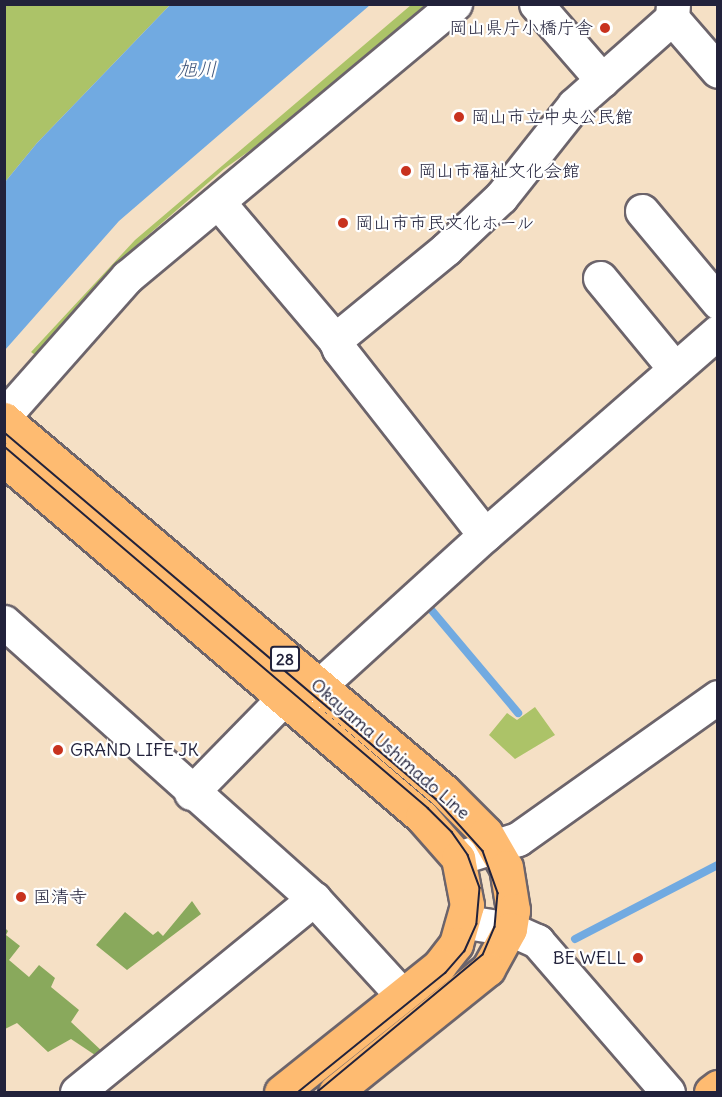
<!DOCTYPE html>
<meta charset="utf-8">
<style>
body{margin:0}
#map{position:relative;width:722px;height:1097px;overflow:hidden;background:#f5e0c5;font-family:Delius,"Klee One",sans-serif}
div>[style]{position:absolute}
.green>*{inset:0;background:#acc368}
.forest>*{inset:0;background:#89a95c}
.water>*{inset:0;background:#71aae1}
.stream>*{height:8px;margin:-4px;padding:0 4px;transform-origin:4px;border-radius:4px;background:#71aae1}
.roads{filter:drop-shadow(2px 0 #6c646b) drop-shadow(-2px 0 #6c646b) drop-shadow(0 2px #6c646b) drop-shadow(0 -2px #6c646b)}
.minor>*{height:33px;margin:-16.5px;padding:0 16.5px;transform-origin:16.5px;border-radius:16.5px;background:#fff}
.major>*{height:33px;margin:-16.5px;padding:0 16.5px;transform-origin:16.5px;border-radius:16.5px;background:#febb71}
.highway>*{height:33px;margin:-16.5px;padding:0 16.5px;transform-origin:16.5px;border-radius:16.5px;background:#febb71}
.tram>*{height:1.5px;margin:-0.75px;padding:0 0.75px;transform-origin:0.75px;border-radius:0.75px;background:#22223b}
.dots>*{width:16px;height:16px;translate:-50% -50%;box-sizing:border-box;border:3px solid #fff;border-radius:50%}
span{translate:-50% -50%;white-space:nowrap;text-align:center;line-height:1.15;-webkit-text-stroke:4.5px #fff;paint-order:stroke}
.shield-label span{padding:2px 4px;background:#fff;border:2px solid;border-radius:4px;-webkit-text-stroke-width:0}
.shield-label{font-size:16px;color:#22223b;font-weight:700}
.poi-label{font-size:18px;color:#22223b}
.right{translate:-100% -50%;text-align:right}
.left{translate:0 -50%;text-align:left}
.street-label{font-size:18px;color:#22223b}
.water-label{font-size:20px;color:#42587d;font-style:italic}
.frame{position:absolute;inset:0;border:6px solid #22223b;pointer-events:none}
</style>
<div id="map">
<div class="green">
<i style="clip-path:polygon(5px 5px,170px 5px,37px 143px,5px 182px)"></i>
<i style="clip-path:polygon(411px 5px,431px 5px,315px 104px,224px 169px,139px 243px,35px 355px,31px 352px,135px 240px)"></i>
<i style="clip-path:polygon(535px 707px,555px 735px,515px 759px,489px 735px,507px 713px,517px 720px)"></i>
</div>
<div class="forest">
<i style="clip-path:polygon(192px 901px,201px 914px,127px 970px,96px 945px,125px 912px,153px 935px,158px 931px,163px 936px)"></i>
<i style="clip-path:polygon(5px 928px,8px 931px,6px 935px,20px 946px,9px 960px,29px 977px,39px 965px,55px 978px,51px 987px,79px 1010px,71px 1022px,104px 1053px,104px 1061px,71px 1039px,48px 1052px,17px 1023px,5px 1029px)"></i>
</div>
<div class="water">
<i style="clip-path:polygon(170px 5px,370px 5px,119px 221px,5px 350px,5px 182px,37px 143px)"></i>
</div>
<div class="stream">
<i style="left:428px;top:606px;width:140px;rotate:49.9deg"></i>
<i style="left:575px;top:939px;width:161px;rotate:-27.4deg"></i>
</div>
<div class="roads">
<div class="minor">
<i style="left:536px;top:4px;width:101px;rotate:49deg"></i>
<i style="left:673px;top:4px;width:14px;rotate:94deg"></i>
<i style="left:672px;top:18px;width:70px;rotate:49deg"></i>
<i style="left:218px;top:202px;width:181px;rotate:49.7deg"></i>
<i style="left:335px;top:340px;width:10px;rotate:66deg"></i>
<i style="left:339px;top:349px;width:236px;rotate:51.9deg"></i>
<i style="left:642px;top:211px;width:119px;rotate:50.1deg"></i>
<i style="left:600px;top:278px;width:118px;rotate:50.5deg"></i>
<i style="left:335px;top:340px;width:144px;rotate:-39.3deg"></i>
<i style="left:446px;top:249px;width:76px;rotate:-43.4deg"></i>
<i style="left:501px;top:197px;width:117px;rotate:-51.6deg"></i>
<i style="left:574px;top:105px;width:131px;rotate:-41.6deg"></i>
<i style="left:4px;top:416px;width:186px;rotate:-48.5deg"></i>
<i style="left:127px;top:277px;width:427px;rotate:-39.8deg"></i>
<i style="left:4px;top:622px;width:416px;rotate:41.8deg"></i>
<i style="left:314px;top:899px;width:129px;rotate:47.5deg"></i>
<i style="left:298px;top:705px;width:253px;rotate:-42.3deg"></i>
<i style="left:485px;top:535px;width:309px;rotate:-41.1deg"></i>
<i style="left:191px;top:793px;width:132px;rotate:-45.6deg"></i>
<i style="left:458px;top:858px;width:63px;rotate:-17.6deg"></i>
<i style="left:518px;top:839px;width:245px;rotate:-35.4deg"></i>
<i style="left:466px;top:922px;width:45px;rotate:9deg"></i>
<i style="left:510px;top:929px;width:30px;rotate:24deg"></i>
<i style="left:537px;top:941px;width:200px;rotate:49.1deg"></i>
<i style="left:77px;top:1092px;width:306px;rotate:-39.2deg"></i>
</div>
<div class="major">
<i style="left:4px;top:419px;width:576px;rotate:40.21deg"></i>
<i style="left:444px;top:791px;width:59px;rotate:45deg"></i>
<i style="left:486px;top:833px;width:39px;rotate:60deg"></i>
<i style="left:506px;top:867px;width:44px;rotate:80.8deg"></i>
<i style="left:513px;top:910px;width:19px;rotate:99deg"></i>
<i style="left:510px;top:929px;width:46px;rotate:118.8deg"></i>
<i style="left:488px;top:969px;width:196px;rotate:141.2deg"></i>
<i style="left:4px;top:459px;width:550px;rotate:40.58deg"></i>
<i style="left:422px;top:817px;width:55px;rotate:48.7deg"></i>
<i style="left:458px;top:858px;width:48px;rotate:79.2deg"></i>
<i style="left:467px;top:905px;width:41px;rotate:105.8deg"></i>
<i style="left:456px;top:944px;width:28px;rotate:128deg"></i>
<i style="left:439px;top:966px;width:202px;rotate:141.4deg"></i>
</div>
<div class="highway">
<i style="left:711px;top:1092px;width:9px;rotate:-36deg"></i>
</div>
</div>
<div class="tram">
<i style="left:4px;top:432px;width:567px;rotate:40.35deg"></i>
<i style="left:436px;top:799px;width:70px;rotate:47.9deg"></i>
<i style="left:483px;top:851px;width:45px;rotate:70.3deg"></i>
<i style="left:498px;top:893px;width:34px;rotate:95deg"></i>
<i style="left:495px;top:927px;width:30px;rotate:113deg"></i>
<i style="left:483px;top:955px;width:214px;rotate:140.3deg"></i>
<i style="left:4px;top:446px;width:558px;rotate:40.49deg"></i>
<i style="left:428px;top:808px;width:34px;rotate:45deg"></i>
<i style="left:452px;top:832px;width:28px;rotate:55deg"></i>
<i style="left:468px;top:855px;width:35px;rotate:70deg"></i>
<i style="left:480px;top:888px;width:36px;rotate:95deg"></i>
<i style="left:477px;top:924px;width:30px;rotate:114deg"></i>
<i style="left:465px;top:951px;width:29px;rotate:131deg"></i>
<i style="left:446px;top:973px;width:189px;rotate:141deg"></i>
</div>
<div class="dots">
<i style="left:605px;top:28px;background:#c8321e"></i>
<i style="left:459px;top:117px;background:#c8321e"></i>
<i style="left:406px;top:171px;background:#c8321e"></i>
<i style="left:343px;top:223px;background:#c8321e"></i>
<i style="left:58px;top:750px;background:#c8321e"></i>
<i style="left:21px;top:897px;background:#c8321e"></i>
<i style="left:638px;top:958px;background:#c8321e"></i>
</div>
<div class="shield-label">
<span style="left:285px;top:659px">28</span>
</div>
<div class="poi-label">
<span class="right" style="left:593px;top:28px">岡山県庁小橋庁舎</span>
<span class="left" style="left:471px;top:117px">岡山市立中央公民館</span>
<span class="left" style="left:418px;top:171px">岡山市福祉文化会館</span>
<span class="left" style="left:355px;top:223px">岡山市市民文化ホール</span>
<span class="left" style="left:70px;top:750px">GRAND LIFE JK</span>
<span class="left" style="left:33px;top:897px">国清寺</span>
<span class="right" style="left:626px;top:958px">BE WELL</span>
</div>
<div class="street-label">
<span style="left:390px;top:749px;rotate:41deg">Okayama Ushimado Line</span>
</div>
<div class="water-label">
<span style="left:197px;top:68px">旭川</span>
</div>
<div class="frame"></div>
</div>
